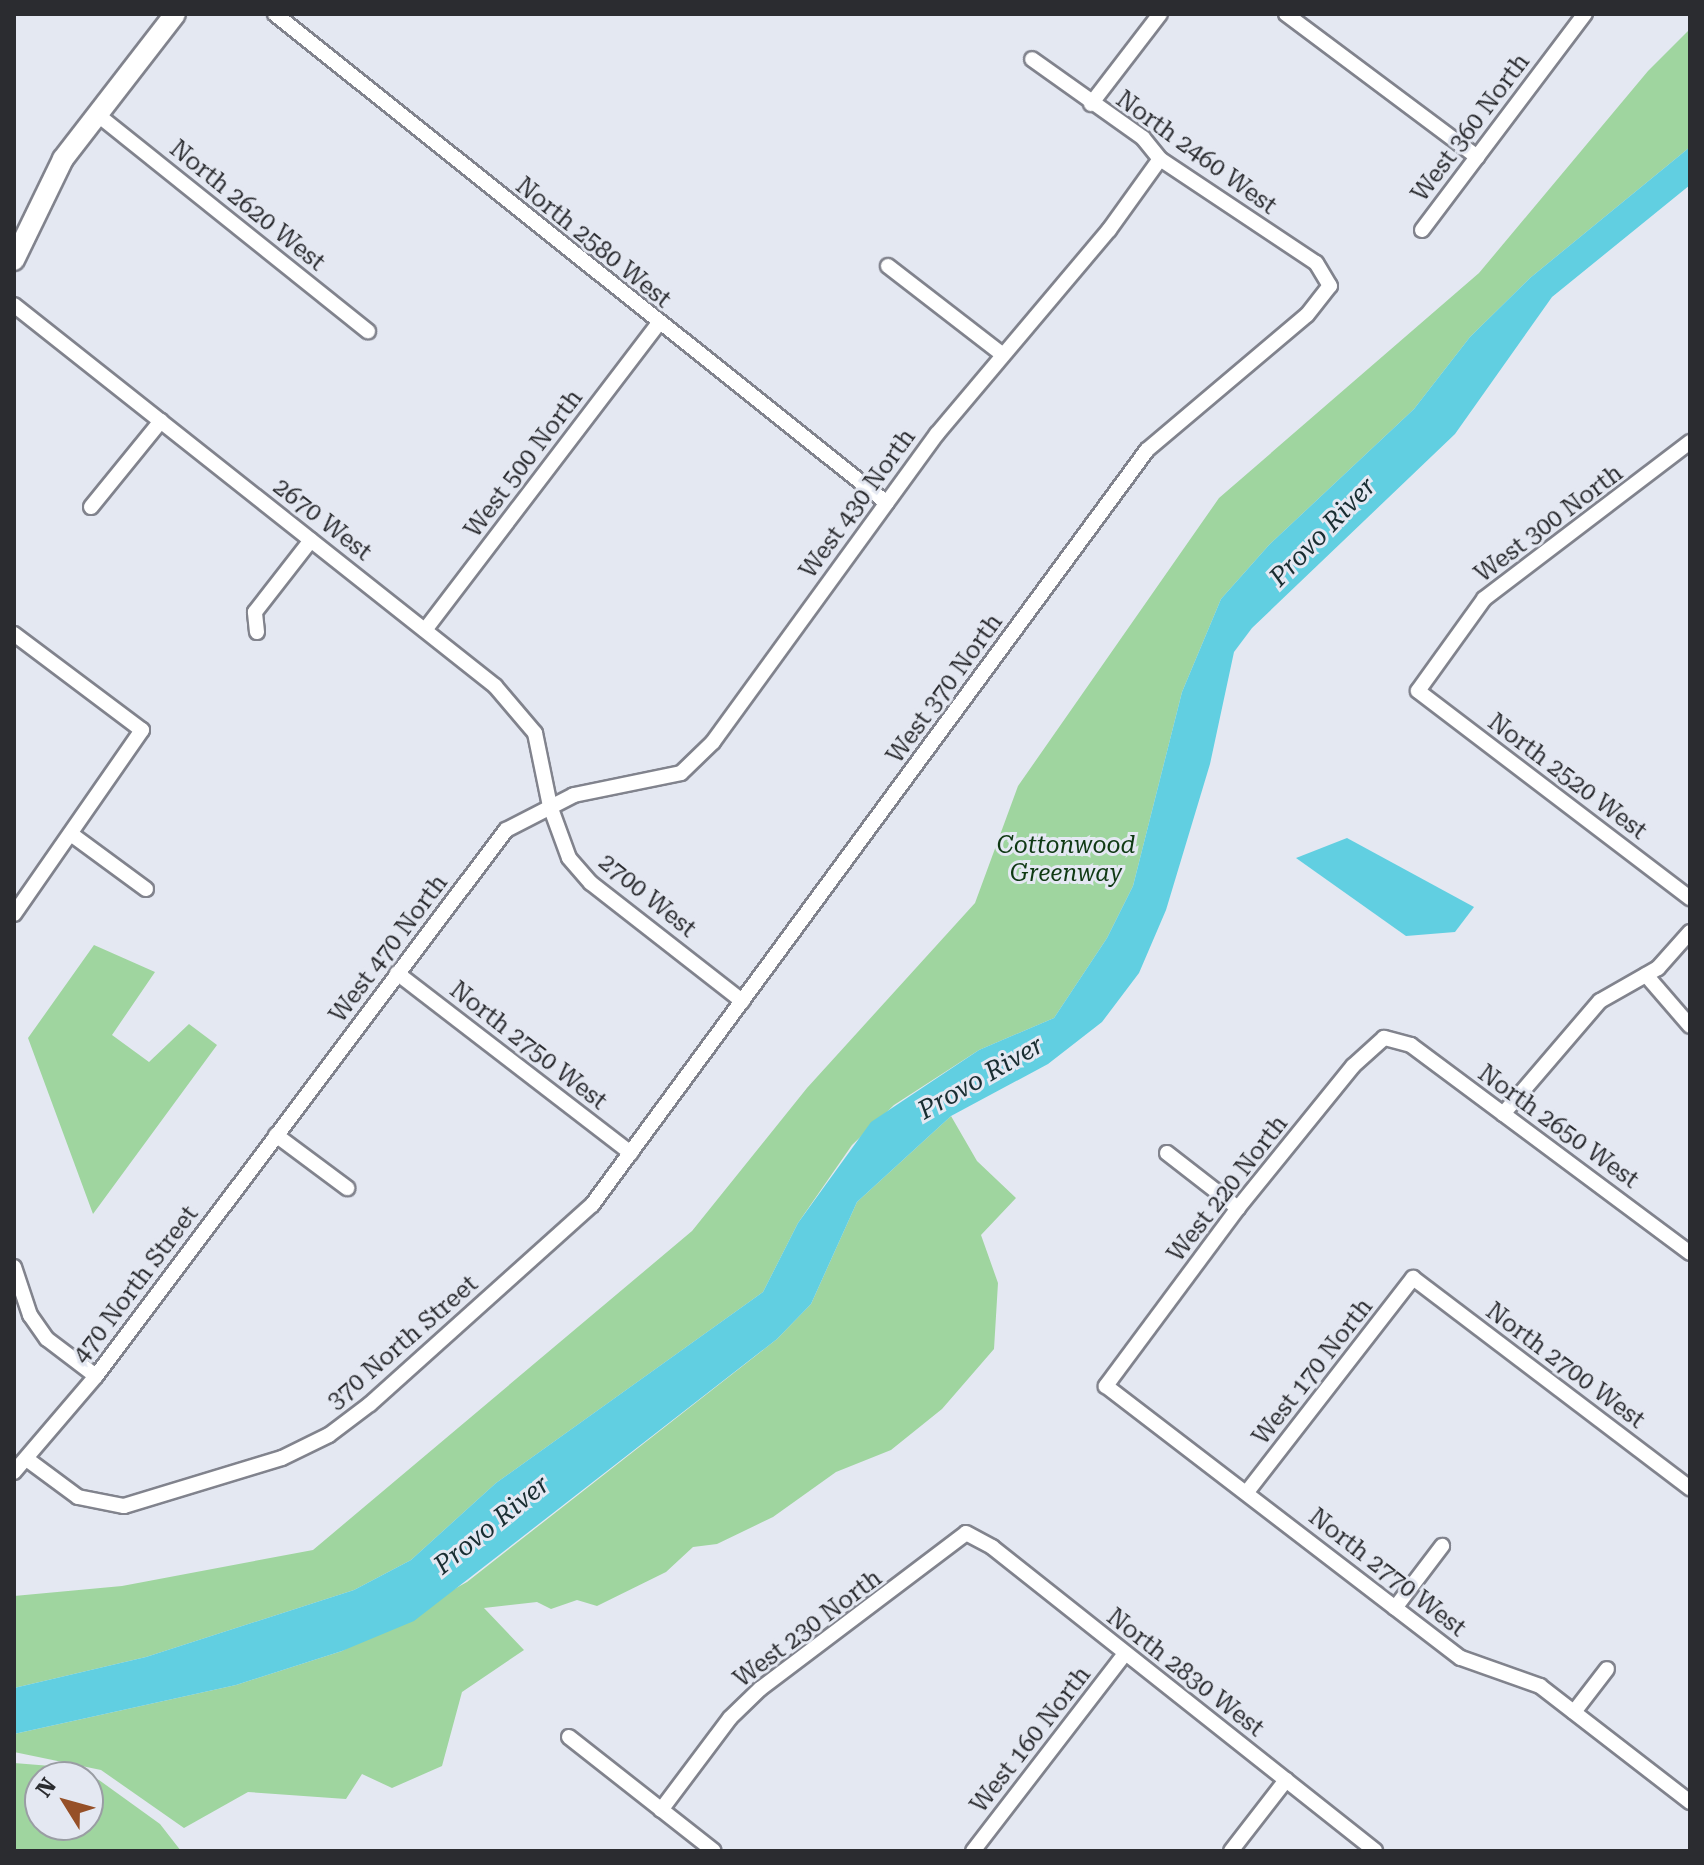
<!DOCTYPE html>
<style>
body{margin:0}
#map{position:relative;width:1704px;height:1865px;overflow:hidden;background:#e4e8f2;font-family:"Roboto Serif",serif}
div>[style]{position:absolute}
.green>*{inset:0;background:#9fd59f}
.water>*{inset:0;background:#61cfe1}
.roads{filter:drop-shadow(2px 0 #81838d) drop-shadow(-2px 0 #81838d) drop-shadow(0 2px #81838d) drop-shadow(0 -2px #81838d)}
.street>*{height:14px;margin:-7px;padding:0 7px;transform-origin:7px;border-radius:7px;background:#fff}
.secondary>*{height:20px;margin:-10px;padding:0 10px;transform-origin:10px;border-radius:10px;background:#fff}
span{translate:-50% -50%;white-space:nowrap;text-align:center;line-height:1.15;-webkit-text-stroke:6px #e4e8f2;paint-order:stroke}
.street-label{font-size:24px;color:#2b2c30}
.park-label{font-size:24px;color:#0f3913;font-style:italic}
.water-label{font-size:26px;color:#192d31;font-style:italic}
.frame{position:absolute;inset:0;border:16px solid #2b2c30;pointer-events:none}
.north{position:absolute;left:24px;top:1761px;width:80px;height:80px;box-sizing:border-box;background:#e4e8f2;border:2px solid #9a9da4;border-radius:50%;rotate:307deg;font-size:22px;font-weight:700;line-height:32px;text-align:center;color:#2b2c30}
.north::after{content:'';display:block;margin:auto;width:28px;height:36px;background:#965028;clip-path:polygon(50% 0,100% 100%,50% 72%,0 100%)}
</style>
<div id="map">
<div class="green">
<i style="clip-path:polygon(1690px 29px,1690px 147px,1530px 278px,1470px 337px,1414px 409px,1269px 545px,1221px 599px,1182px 692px,1133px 886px,1107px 938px,1054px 1018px,979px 1050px,894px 1105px,852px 1145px,798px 1223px,763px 1292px,496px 1483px,411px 1560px,354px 1590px,146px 1657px,14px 1688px,14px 1596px,122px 1586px,313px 1550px,692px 1231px,807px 1088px,975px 903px,1018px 786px,1219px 498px,1479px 273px,1648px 71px)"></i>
<i style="clip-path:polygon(94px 945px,155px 972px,112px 1035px,149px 1062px,189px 1024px,217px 1045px,93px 1214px,28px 1038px)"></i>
<i style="clip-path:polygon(951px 1116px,977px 1161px,1016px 1198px,981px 1235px,998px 1283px,994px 1349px,942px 1409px,891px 1450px,836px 1472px,773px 1517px,717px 1544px,693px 1547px,666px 1572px,597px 1606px,577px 1600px,551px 1609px,537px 1602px,484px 1608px,524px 1650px,462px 1692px,442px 1766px,392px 1788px,362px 1774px,346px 1799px,248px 1792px,184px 1828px,101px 1770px,14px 1752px,14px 1734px,236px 1685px,342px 1651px,467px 1582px,777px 1339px,811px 1304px,857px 1202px)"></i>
<i style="clip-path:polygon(evenodd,14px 1763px,51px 1766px,99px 1780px,160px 1824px,181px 1851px,14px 1851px,14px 1763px,88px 1777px,88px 1825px,40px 1825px,40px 1777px,88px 1777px)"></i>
</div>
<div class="water">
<i style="clip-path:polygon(1690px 147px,1690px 185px,1552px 297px,1455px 434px,1252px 628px,1234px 652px,1210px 764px,1166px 910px,1139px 973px,1102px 1022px,1048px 1064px,951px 1116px,857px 1202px,811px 1304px,777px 1339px,414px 1621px,342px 1651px,236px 1685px,14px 1734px,14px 1688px,146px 1657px,354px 1590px,411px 1560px,496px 1483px,763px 1292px,798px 1223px,871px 1122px,979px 1050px,1054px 1018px,1107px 938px,1133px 886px,1182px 692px,1221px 599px,1269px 545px,1414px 409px,1470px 337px,1530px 278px)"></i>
<i style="clip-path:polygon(1347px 838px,1474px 907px,1455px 932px,1406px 936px,1296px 858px)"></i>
</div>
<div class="roads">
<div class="street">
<i style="left:275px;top:14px;width:783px;rotate:38.63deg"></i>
<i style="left:1286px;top:14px;width:239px;rotate:36.8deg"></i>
<i style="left:1091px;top:104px;width:113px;rotate:-52.5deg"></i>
<i style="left:98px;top:115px;width:346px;rotate:38.7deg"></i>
<i style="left:1422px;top:230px;width:271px;rotate:-53deg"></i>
<i style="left:888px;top:266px;width:145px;rotate:37.7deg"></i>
<i style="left:14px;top:305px;width:614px;rotate:38.38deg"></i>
<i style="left:495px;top:686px;width:62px;rotate:49.6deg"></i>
<i style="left:535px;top:733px;width:75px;rotate:78.4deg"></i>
<i style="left:550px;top:806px;width:55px;rotate:69.9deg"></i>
<i style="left:569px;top:858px;width:33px;rotate:49deg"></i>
<i style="left:591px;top:883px;width:192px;rotate:38deg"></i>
<i style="left:1690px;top:442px;width:259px;rotate:142.7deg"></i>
<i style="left:1484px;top:599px;width:113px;rotate:125.7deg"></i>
<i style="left:1418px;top:691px;width:342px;rotate:37.3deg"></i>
<i style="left:91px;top:507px;width:111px;rotate:-50.9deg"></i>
<i style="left:425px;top:630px;width:385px;rotate:-52.7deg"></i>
<i style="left:257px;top:632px;width:20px;rotate:-96deg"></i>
<i style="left:255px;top:612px;width:91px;rotate:-52.1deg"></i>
<i style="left:14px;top:634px;width:160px;rotate:36.9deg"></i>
<i style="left:142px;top:730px;width:224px;rotate:124.8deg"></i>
<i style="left:71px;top:834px;width:93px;rotate:36.3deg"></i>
<i style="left:397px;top:973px;width:295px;rotate:37.6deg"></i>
<i style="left:1646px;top:975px;width:67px;rotate:49.2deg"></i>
<i style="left:1503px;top:1114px;width:149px;rotate:-49.4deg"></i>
<i style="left:1600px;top:1001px;width:67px;rotate:-29.6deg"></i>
<i style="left:1658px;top:968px;width:48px;rotate:-48.4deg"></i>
<i style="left:276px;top:1135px;width:89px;rotate:36.7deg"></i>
<i style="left:1167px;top:1153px;width:90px;rotate:37.8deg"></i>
<i style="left:1690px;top:1253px;width:348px;rotate:-143.3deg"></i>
<i style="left:1411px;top:1045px;width:28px;rotate:-165deg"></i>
<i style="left:1384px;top:1038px;width:42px;rotate:137.9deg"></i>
<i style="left:1353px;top:1066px;width:183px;rotate:129deg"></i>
<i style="left:1238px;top:1208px;width:222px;rotate:126.6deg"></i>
<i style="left:1106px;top:1386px;width:447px;rotate:37.5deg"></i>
<i style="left:1461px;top:1658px;width:84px;rotate:19.5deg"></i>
<i style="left:1540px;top:1686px;width:190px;rotate:37.7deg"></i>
<i style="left:14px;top:1267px;width:51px;rotate:71.6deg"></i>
<i style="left:30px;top:1315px;width:29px;rotate:55deg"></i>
<i style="left:47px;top:1339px;width:61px;rotate:37.1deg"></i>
<i style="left:28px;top:1460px;width:62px;rotate:36.5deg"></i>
<i style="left:78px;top:1497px;width:47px;rotate:11.1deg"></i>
<i style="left:124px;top:1506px;width:165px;rotate:-16.9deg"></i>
<i style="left:282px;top:1458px;width:52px;rotate:-26.1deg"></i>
<i style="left:329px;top:1435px;width:51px;rotate:-37.1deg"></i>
<i style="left:370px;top:1404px;width:298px;rotate:-41.9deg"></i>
<i style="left:592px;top:1205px;width:937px;rotate:-53.68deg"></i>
<i style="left:1147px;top:450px;width:209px;rotate:-40.2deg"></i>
<i style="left:1307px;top:315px;width:37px;rotate:-52deg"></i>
<i style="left:1330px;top:286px;width:27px;rotate:-121deg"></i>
<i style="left:1316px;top:263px;width:187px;rotate:-146.3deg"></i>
<i style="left:1160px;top:159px;width:27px;rotate:-129deg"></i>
<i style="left:1143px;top:138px;width:136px;rotate:-144.6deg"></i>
<i style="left:14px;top:1472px;width:126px;rotate:-49.5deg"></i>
<i style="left:96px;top:1376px;width:683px;rotate:-53.1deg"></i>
<i style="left:506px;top:830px;width:76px;rotate:-27.2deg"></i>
<i style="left:574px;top:795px;width:109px;rotate:-11.6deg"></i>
<i style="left:681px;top:773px;width:45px;rotate:-44.1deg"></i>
<i style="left:713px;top:742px;width:381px;rotate:-54deg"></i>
<i style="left:937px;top:434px;width:267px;rotate:-49.9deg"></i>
<i style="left:1109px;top:230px;width:87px;rotate:-54.3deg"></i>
<i style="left:1247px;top:1492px;width:271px;rotate:-52.2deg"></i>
<i style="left:1413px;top:1278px;width:348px;rotate:37.2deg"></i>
<i style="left:1395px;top:1608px;width:78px;rotate:-52.8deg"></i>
<i style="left:1574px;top:1712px;width:54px;rotate:-52.5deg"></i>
<i style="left:569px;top:1737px;width:184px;rotate:38.2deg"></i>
<i style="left:661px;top:1810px;width:115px;rotate:-53.1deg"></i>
<i style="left:730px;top:1718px;width:42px;rotate:-44deg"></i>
<i style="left:760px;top:1689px;width:258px;rotate:-37.1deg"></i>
<i style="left:966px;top:1533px;width:30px;rotate:28deg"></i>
<i style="left:992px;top:1547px;width:489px;rotate:38.4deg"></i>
<i style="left:973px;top:1851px;width:247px;rotate:-52.4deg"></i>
<i style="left:1231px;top:1851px;width:90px;rotate:-52.2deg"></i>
</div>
<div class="secondary">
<i style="left:14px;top:260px;width:112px;rotate:-64.1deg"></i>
<i style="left:63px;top:159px;width:183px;rotate:-52.3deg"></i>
</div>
</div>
<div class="street-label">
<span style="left:1471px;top:128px;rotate:-53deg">West 360 North</span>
<span style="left:1196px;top:153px;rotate:36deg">North 2460 West</span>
<span style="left:247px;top:206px;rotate:39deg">North 2620 West</span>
<span style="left:593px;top:243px;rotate:39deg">North 2580 West</span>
<span style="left:524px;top:464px;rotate:-53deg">West 500 North</span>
<span style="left:858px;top:504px;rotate:-54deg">West 430 North</span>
<span style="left:322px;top:520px;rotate:38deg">2670 West</span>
<span style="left:1549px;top:524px;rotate:-37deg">West 300 North</span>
<span style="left:945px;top:689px;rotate:-54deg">West 370 North</span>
<span style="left:1567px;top:777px;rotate:37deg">North 2520 West</span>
<span style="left:647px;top:896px;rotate:39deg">2700 West</span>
<span style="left:389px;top:949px;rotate:-53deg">West 470 North</span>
<span style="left:528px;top:1046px;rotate:38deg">North 2750 West</span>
<span style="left:1558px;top:1127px;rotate:36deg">North 2650 West</span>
<span style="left:1228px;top:1189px;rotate:-52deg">West 220 North</span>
<span style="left:136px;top:1285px;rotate:-53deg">470 North Street</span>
<span style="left:403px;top:1343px;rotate:-41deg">370 North Street</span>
<span style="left:1565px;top:1366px;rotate:37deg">North 2700 West</span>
<span style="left:1313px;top:1372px;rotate:-52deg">West 170 North</span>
<span style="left:1387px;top:1573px;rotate:38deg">North 2770 West</span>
<span style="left:808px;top:1629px;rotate:-37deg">West 230 North</span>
<span style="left:1185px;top:1673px;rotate:38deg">North 2830 West</span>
<span style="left:1031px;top:1740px;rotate:-52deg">West 160 North</span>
</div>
<div class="park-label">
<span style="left:1066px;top:860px">Cottonwood<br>Greenway</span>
</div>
<div class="water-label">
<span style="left:1323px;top:532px;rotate:-46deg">Provo River</span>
<span style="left:981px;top:1078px;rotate:-30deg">Provo River</span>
<span style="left:492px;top:1525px;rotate:-39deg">Provo River</span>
</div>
<div class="frame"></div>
<div class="north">N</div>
</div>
